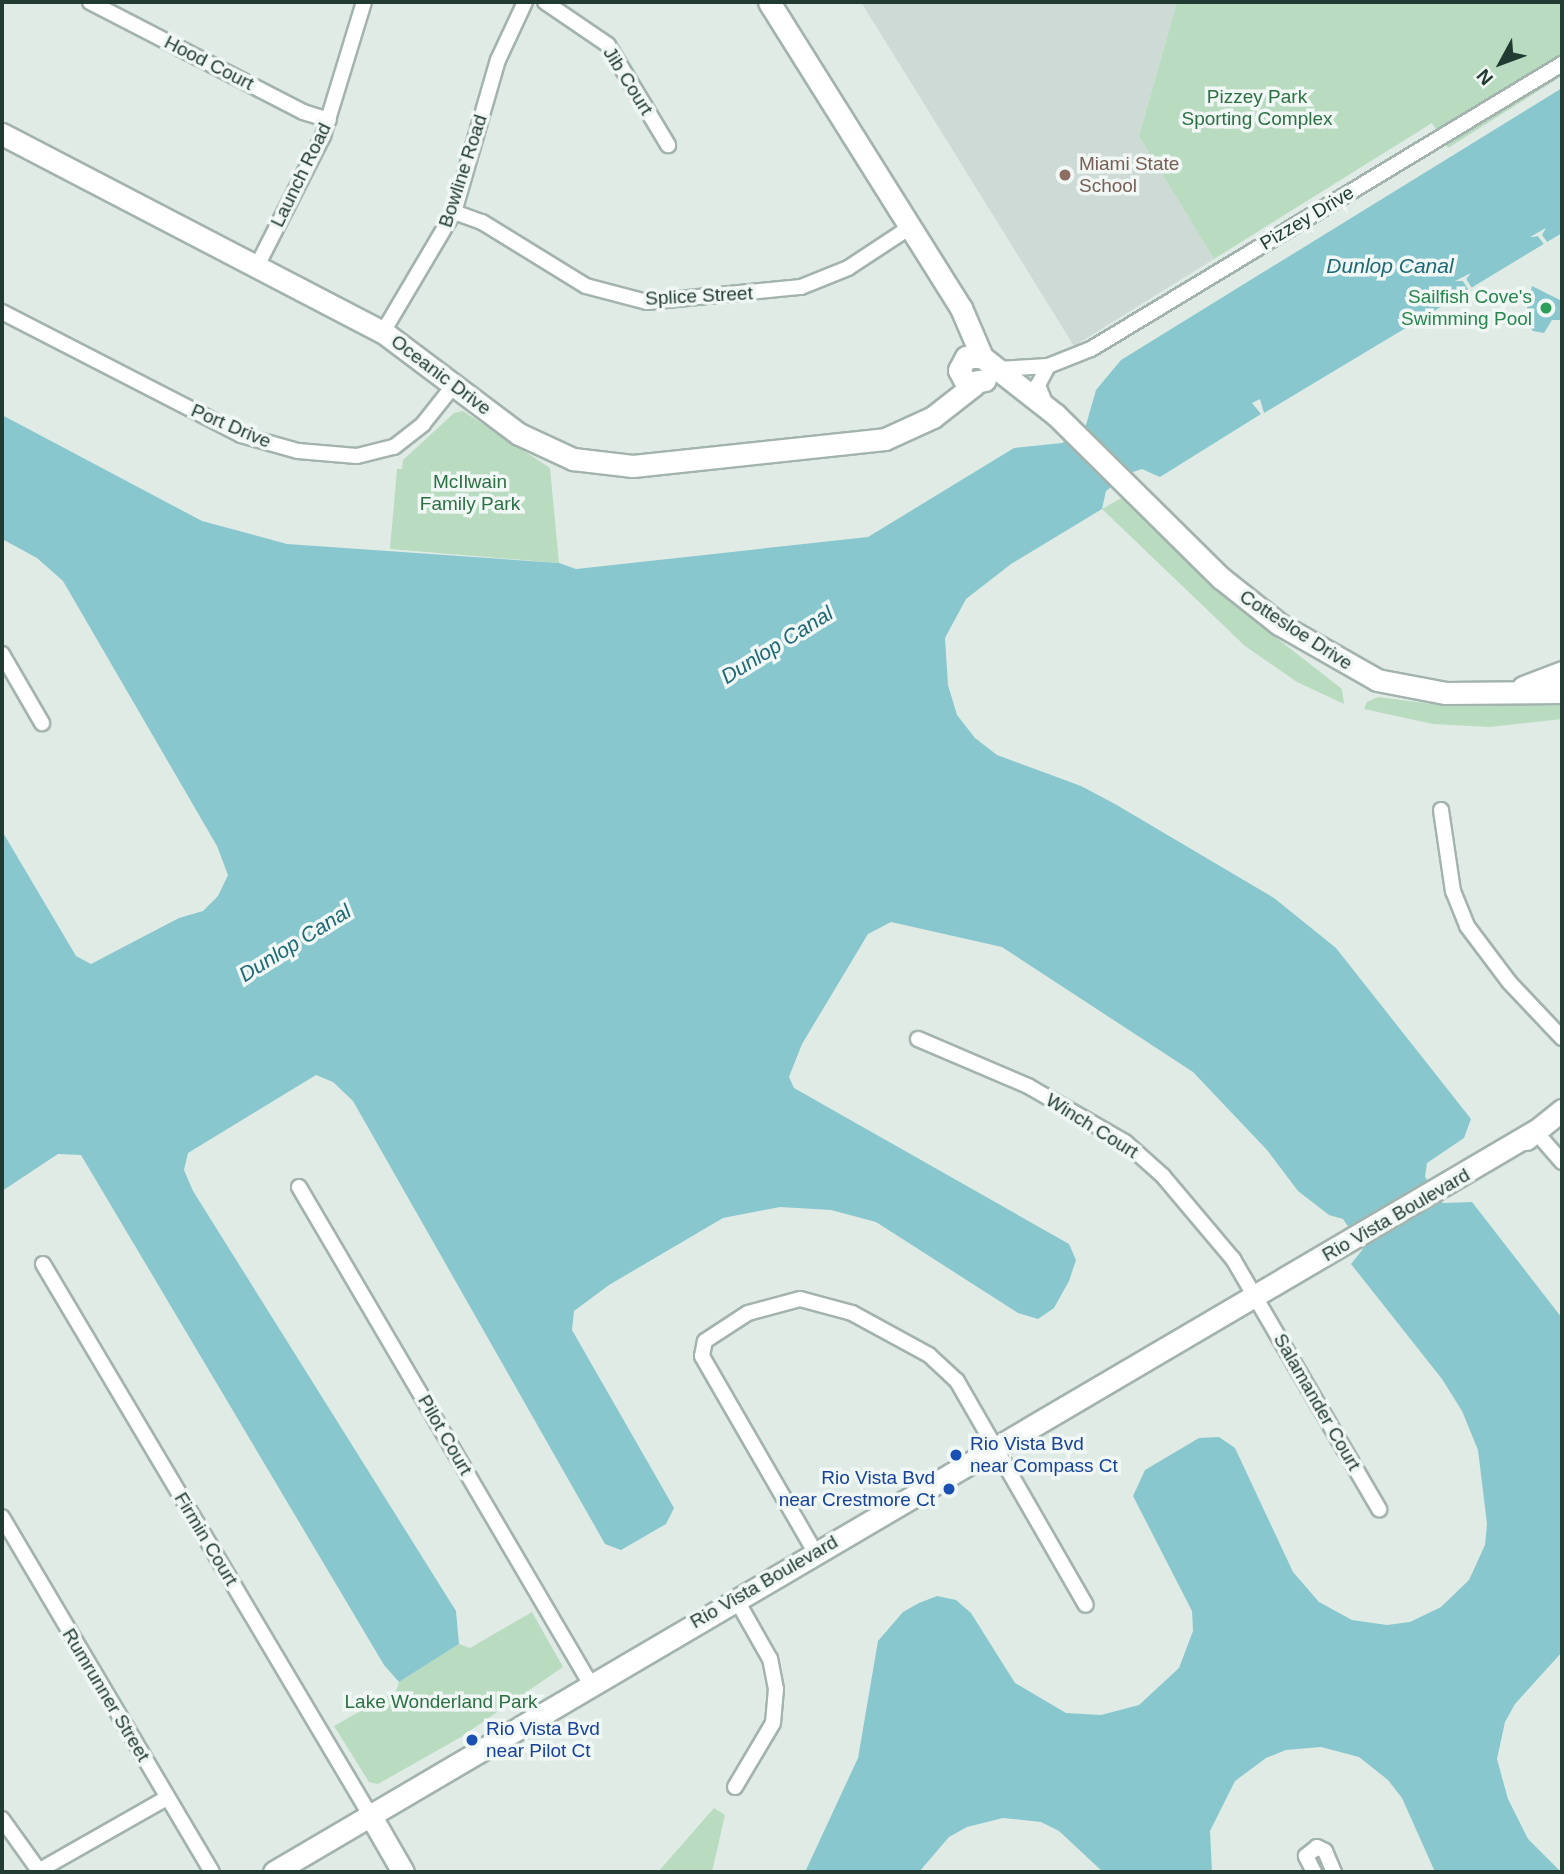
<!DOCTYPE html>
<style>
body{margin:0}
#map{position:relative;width:1564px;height:1874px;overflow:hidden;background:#e0ebe6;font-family:Helvetica,sans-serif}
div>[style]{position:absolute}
.built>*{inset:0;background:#cedad5}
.green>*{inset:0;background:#b9dcc1}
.water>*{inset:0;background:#89c7cf}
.pier>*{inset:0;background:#e0ebe6}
.roads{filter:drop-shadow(2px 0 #a3b3ad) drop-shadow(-2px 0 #a3b3ad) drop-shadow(0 2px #a3b3ad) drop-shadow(0 -2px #a3b3ad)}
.street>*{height:14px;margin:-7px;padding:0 7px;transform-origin:7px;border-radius:7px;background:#fff}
.secondary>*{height:21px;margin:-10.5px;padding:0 10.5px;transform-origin:10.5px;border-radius:10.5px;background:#fff}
.dots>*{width:19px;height:19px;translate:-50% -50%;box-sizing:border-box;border:4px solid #f0f7f4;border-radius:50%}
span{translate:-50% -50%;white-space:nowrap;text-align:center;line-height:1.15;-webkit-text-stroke:7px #f0f7f4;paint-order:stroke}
.street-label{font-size:19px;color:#213b33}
.park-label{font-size:19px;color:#2c7144}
.education-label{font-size:19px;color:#785e54}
.left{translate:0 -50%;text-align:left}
.leisure-label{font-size:19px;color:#27864d}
.right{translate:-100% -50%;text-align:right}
.transit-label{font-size:19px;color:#164399}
.water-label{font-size:21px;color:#1d6975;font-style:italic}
.frame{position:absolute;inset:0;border:4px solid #213b33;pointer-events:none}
.north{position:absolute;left:1466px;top:28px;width:70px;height:70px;-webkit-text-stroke:5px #f0f7f4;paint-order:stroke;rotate:229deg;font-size:19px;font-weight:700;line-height:28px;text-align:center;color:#213b33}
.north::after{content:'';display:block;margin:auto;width:24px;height:32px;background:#213b33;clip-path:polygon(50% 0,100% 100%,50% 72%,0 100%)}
</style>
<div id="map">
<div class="built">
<i style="clip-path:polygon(861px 2px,1177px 2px,1139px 136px,1214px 259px,1074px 346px)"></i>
</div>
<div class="green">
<i style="clip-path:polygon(1177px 2px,1562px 2px,1562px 76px,1448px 148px,1432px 123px,1214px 259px,1139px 136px)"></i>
<i style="clip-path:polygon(463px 411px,550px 468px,559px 563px,390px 549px,397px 469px,402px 469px,403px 460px,454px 413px)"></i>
<i style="clip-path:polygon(1125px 496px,1237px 607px,1342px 689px,1344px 704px,1297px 682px,1245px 646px,1102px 509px)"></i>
<i style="clip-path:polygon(1378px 697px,1449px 706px,1562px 700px,1562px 719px,1489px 727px,1433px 724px,1364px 709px,1367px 702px)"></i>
<i style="clip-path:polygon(532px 1612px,563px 1667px,461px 1737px,378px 1784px,369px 1782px,334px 1726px,396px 1691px,399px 1682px,459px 1644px,470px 1648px)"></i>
<i style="clip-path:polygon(714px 1808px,725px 1815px,712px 1872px,658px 1872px)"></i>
</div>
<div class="water">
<i style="clip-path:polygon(1562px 88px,1562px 233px,1547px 242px,1541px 234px,1546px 228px,1531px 237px,1538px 236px,1544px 244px,1471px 288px,1466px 279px,1471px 273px,1463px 280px,1469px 290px,1264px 413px,1260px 399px,1252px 403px,1261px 414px,1160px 477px,1142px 469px,1127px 474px,1106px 491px,1102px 509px,1011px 564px,966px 599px,945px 638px,948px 685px,957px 715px,975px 738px,997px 755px,1081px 786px,1115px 804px,1274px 898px,1336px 948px,1471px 1119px,1464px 1138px,1427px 1163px,1425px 1177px,1443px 1203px,1472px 1202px,1562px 1318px,1562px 1652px,1515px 1704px,1505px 1722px,1497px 1759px,1508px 1799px,1528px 1839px,1561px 1872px,1435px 1872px,1402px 1798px,1388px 1780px,1359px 1757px,1321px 1747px,1286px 1750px,1266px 1758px,1235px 1781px,1210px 1831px,1212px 1872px,1103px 1872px,1059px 1831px,1041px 1822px,1003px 1818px,967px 1827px,949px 1837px,919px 1872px,805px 1872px,858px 1758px,878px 1641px,903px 1612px,919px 1603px,937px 1596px,956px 1600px,971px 1613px,1015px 1683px,1066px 1713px,1101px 1715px,1139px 1705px,1179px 1668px,1193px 1631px,1192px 1611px,1133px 1496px,1145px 1470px,1199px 1438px,1219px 1437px,1235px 1448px,1293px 1572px,1319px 1602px,1352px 1620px,1387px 1625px,1410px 1622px,1441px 1607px,1469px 1580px,1485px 1545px,1487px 1524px,1478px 1450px,1462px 1411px,1442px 1379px,1351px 1264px,1363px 1249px,1343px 1219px,1329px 1215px,1298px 1191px,1267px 1150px,1193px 1072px,1002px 947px,891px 922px,868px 934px,802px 1044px,789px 1077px,794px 1088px,1069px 1244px,1076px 1260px,1069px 1281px,1054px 1308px,1038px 1319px,1018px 1313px,876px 1222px,831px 1210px,780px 1207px,723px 1218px,609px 1285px,574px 1311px,572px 1330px,674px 1508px,666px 1524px,621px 1550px,605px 1544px,353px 1101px,333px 1082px,316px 1075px,188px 1153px,184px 1170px,193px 1191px,456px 1611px,459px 1644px,399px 1682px,384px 1665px,81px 1155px,58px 1154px,2px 1191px,2px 831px,76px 956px,91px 964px,179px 918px,203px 911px,218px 896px,228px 875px,217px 846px,63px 581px,37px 558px,2px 539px,2px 415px,202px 521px,287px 544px,559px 563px,576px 569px,868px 537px,1014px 448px,1062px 443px,1086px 425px,1096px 390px,1121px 360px)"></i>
<i style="clip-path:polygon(1532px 286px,1562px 301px,1562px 320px,1552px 320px,1544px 333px,1533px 331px,1524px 321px)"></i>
</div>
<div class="pier">
<i style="clip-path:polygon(1546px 228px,1542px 235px,1547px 242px,1554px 242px,1464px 296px,1468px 289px,1463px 281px,1455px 281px,1471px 273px,1466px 279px,1472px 288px,1544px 244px,1538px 236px,1530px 237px)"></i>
</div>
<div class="roads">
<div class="street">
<i style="left:90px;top:2px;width:240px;rotate:27.3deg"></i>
<i style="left:303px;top:112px;width:27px;rotate:17deg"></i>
<i style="left:545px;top:2px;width:76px;rotate:34.3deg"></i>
<i style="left:608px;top:45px;width:117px;rotate:59deg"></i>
<i style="left:454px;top:212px;width:30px;rotate:20deg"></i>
<i style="left:482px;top:222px;width:122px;rotate:31.6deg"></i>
<i style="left:586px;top:286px;width:63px;rotate:14.7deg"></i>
<i style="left:647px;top:302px;width:155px;rotate:-5.6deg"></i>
<i style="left:801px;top:287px;width:51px;rotate:-22deg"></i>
<i style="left:848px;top:268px;width:73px;rotate:-33.3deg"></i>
<i style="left:257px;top:266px;width:146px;rotate:-63.1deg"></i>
<i style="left:323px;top:136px;width:140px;rotate:-73deg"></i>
<i style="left:2px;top:312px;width:269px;rotate:27.2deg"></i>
<i style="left:241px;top:435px;width:59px;rotate:15.7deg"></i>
<i style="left:298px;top:451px;width:59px;rotate:4.8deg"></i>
<i style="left:357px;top:456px;width:38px;rotate:-14deg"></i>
<i style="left:394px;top:447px;width:37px;rotate:-38deg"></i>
<i style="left:423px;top:424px;width:50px;rotate:-51.5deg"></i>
<i style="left:383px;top:332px;width:139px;rotate:-59.4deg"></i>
<i style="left:454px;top:212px;width:158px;rotate:-73.9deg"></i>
<i style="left:498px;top:60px;width:64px;rotate:-65deg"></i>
<i style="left:998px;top:369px;width:50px;rotate:-3.4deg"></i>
<i style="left:1048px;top:366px;width:46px;rotate:-21.6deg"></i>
<i style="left:1091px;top:349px;width:551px;rotate:-31.18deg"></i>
<i style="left:1046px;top:405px;width:22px;rotate:-112deg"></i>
<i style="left:1038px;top:385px;width:21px;rotate:-62deg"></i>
<i style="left:2px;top:654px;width:80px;rotate:59.9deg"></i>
<i style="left:1441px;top:810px;width:82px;rotate:81.6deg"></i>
<i style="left:1453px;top:891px;width:38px;rotate:68deg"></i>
<i style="left:1467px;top:926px;width:71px;rotate:53deg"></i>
<i style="left:1510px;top:983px;width:76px;rotate:46.6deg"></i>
<i style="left:918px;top:1039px;width:120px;rotate:23.1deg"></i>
<i style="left:1028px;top:1086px;width:112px;rotate:30deg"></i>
<i style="left:1125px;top:1142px;width:51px;rotate:41.8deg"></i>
<i style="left:1163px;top:1176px;width:109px;rotate:49.9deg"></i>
<i style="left:1233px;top:1259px;width:290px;rotate:59.7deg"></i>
<i style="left:1535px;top:1131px;width:41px;rotate:48.9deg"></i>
<i style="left:299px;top:1187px;width:575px;rotate:59.6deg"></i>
<i style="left:43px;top:1264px;width:638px;rotate:59.3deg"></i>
<i style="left:2px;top:1517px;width:412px;rotate:59.4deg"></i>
<i style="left:815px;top:1552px;width:226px;rotate:-120deg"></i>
<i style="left:702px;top:1356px;width:15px;rotate:-79deg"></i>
<i style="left:705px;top:1341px;width:51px;rotate:-33.1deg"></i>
<i style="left:748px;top:1313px;width:54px;rotate:-15.1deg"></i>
<i style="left:800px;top:1299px;width:54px;rotate:15.1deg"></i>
<i style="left:852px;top:1313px;width:88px;rotate:28.6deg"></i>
<i style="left:929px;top:1355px;width:38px;rotate:43deg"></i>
<i style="left:957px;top:1381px;width:258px;rotate:60.1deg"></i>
<i style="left:735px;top:1787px;width:74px;rotate:-59.3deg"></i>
<i style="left:773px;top:1723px;width:34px;rotate:-85deg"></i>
<i style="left:776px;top:1689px;width:31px;rotate:-101deg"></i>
<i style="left:770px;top:1659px;width:69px;rotate:-119.5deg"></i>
<i style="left:2px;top:1819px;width:65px;rotate:54.4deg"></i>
<i style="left:40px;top:1870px;width:146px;rotate:-29.6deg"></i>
<i style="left:1314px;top:1872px;width:18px;rotate:-117deg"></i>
<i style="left:1306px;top:1856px;width:14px;rotate:-39deg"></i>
<i style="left:1317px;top:1847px;width:9px;rotate:27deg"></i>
<i style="left:1325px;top:1851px;width:23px;rotate:67deg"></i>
</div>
<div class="secondary">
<i style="left:769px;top:2px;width:361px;rotate:57.9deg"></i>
<i style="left:961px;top:308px;width:53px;rotate:66.8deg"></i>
<i style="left:982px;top:357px;width:94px;rotate:38.1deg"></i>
<i style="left:1056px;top:415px;width:232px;rotate:44.7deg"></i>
<i style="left:1221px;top:578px;width:74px;rotate:38.4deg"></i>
<i style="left:1279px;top:624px;width:113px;rotate:29.7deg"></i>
<i style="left:1377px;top:680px;width:69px;rotate:10.8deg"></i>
<i style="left:1445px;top:693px;width:117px;rotate:-0.5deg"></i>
<i style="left:2px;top:134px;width:429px;rotate:27.5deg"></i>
<i style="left:383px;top:332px;width:170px;rotate:36.9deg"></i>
<i style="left:519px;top:434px;width:60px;rotate:24.8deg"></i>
<i style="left:573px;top:459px;width:60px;rotate:6.7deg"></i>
<i style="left:633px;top:466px;width:253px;rotate:-6.1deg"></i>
<i style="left:885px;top:439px;width:53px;rotate:-24.6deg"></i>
<i style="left:933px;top:417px;width:52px;rotate:-38deg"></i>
<i style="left:982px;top:357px;width:16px;rotate:180deg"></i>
<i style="left:966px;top:357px;width:15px;rotate:118deg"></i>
<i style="left:959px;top:370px;width:15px;rotate:62deg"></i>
<i style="left:966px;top:383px;width:19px;rotate:-9deg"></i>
<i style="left:1523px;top:687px;width:42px;rotate:-21deg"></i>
<i style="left:1526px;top:1139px;width:46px;rotate:-38.9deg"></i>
<i style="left:369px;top:1813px;width:68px;rotate:60deg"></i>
<i style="left:274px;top:1872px;width:1463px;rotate:-30.44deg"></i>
</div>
</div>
<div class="dots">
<i style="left:1065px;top:175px;background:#8d6e63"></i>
<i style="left:1546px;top:308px;background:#2e9e5b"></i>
<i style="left:956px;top:1455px;background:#1a4fb4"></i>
<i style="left:949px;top:1489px;background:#1a4fb4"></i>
<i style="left:472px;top:1740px;background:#1a4fb4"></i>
</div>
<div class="street-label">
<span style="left:209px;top:63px;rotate:27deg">Hood Court</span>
<span style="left:628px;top:81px;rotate:58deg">Jib Court</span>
<span style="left:463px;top:171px;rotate:-72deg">Bowline Road</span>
<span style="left:301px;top:175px;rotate:-64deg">Launch Road</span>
<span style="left:1307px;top:218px;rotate:-31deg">Pizzey Drive</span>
<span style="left:699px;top:296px;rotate:-3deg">Splice Street</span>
<span style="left:441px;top:375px;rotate:37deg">Oceanic Drive</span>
<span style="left:231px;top:426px;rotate:23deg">Port Drive</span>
<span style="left:1296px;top:630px;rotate:33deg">Cottesloe Drive</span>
<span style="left:1092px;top:1126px;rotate:32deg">Winch Court</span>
<span style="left:1396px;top:1215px;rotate:-30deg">Rio Vista Boulevard</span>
<span style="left:1317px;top:1402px;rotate:60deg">Salamander Court</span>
<span style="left:445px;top:1435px;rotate:60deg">Pilot Court</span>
<span style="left:206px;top:1539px;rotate:59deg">Firmin Court</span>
<span style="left:764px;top:1582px;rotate:-30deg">Rio Vista Boulevard</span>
<span style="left:106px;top:1695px;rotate:59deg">Rumrunner Street</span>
</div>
<div class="park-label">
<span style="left:1257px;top:108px">Pizzey Park<br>Sporting Complex</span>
<span style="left:470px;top:493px">McIlwain<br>Family Park</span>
<span style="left:441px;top:1702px">Lake Wonderland Park</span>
</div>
<div class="education-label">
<span class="left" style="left:1079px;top:175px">Miami State<br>School</span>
</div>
<div class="leisure-label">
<span class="right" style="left:1532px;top:308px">Sailfish Cove's<br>Swimming Pool</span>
</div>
<div class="transit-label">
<span class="left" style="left:970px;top:1455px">Rio Vista Bvd<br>near Compass Ct</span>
<span class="right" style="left:935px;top:1489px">Rio Vista Bvd<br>near Crestmore Ct</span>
<span class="left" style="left:486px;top:1740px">Rio Vista Bvd<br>near Pilot Ct</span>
</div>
<div class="water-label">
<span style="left:1390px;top:266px">Dunlop Canal</span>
<span style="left:777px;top:645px;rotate:-32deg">Dunlop Canal</span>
<span style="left:295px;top:943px;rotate:-32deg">Dunlop Canal</span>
</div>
<div class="frame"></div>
<div class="north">N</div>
</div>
